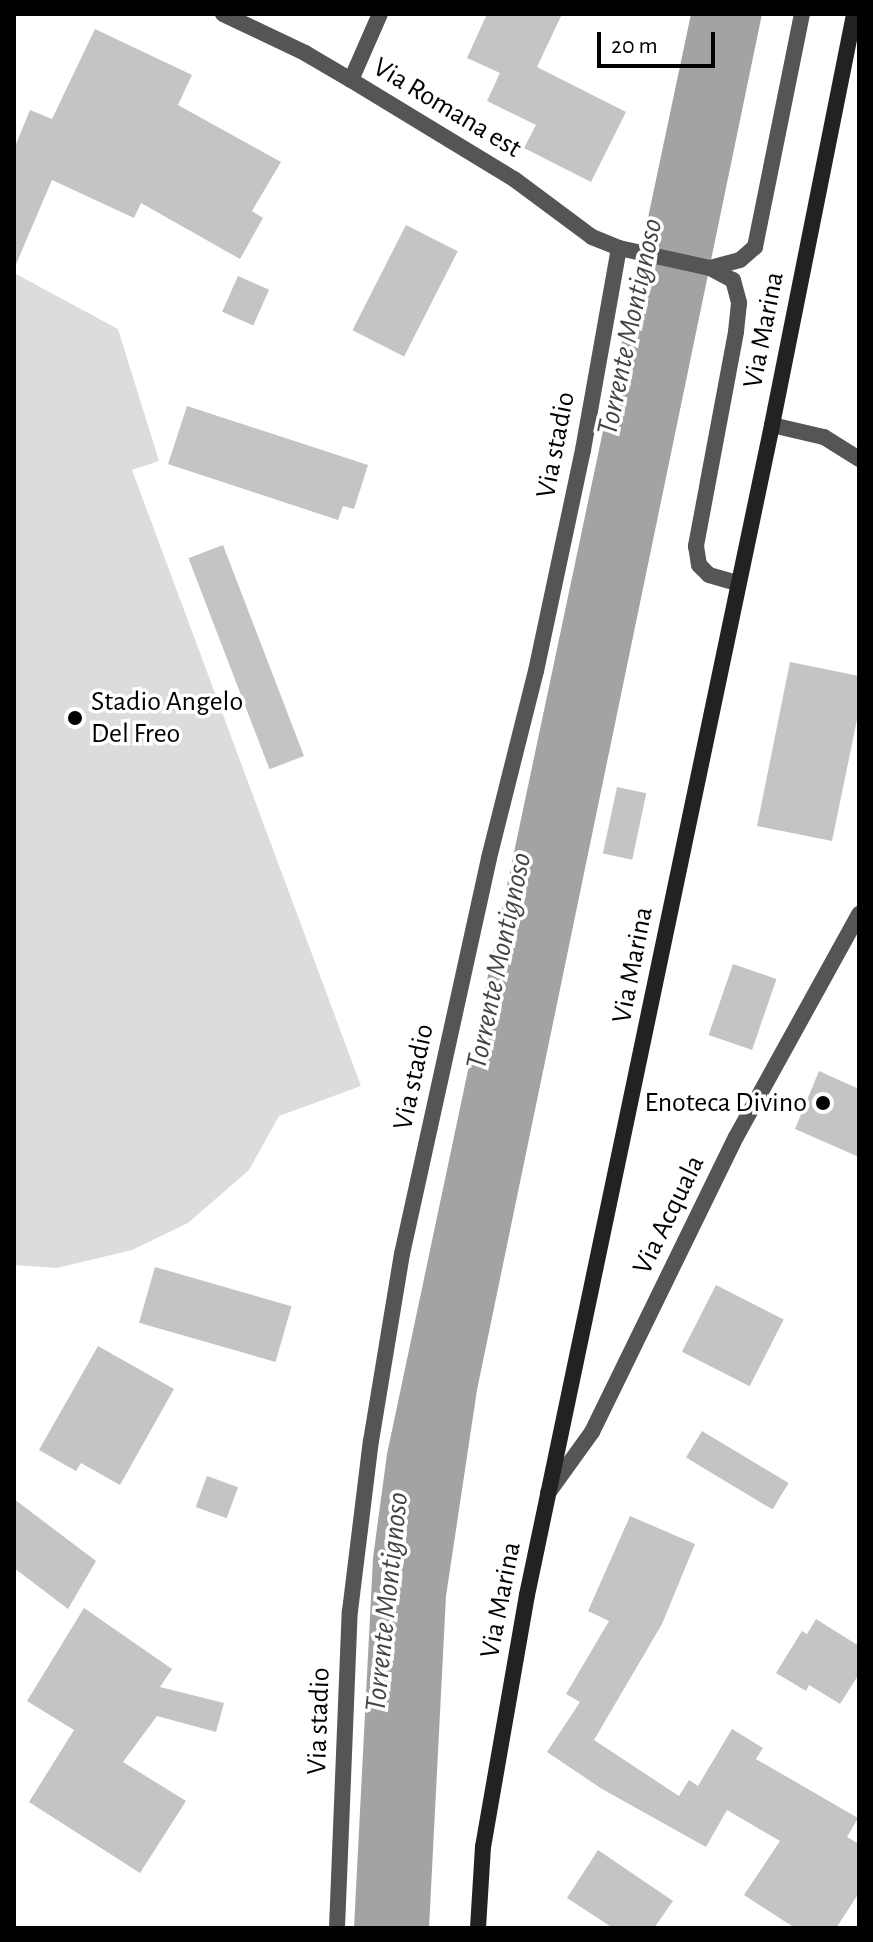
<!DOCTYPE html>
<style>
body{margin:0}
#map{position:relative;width:873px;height:1942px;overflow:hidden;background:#fff;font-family:"Alegreya Sans",sans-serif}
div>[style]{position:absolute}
.green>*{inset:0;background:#dcdcdc}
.water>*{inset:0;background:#a3a3a3}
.building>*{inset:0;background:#c4c4c4;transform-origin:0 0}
.service>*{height:16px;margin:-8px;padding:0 8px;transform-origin:8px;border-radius:8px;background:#555}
.minor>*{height:16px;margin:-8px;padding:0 8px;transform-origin:8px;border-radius:8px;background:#555}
.secondary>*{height:16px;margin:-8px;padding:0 8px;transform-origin:8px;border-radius:8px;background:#222}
.dots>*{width:22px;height:22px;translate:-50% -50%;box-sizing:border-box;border:4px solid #fff;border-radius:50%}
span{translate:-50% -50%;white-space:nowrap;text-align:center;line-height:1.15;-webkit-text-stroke:7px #fff;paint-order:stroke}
.street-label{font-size:28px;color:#000}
.poi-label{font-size:28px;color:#000}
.left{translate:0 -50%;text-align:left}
.right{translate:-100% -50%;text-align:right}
.water-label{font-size:30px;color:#444;font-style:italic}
.frame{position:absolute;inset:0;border:16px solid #000;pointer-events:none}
.scale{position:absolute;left:597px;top:32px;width:118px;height:36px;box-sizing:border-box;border:4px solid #000;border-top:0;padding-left:10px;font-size:24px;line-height:28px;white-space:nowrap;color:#000;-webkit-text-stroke:6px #fff;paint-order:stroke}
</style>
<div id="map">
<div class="green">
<i style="clip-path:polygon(14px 273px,118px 329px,159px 461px,132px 470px,361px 1086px,279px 1116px,249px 1170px,188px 1223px,132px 1250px,57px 1268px,14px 1265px)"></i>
</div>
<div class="water">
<i style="clip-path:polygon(691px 14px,762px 14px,477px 1390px,446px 1596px,429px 1928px,354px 1928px,373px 1558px,387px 1454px)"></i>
</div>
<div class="building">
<i style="clip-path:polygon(487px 14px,562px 14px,537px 67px,626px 112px,591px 182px,524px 148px,536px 125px,487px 101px,500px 73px,467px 58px)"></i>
<i style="clip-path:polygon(95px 29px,192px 75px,178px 105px,281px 162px,252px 211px,263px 218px,240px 259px,141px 203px,134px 218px,52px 180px,14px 269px,14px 149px,30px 110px,52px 119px)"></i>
<i style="left:406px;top:225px;width:58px;height:118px;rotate:27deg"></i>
<i style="left:238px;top:276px;width:34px;height:39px;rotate:24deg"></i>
<i style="clip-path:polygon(187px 406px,368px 465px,354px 509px,343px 506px,338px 520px,168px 464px)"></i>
<i style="left:223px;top:545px;width:226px;height:37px;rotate:69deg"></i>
<i style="clip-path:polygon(790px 662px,859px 676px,859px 710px,832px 841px,757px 826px)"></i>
<i style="left:617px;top:787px;width:30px;height:68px;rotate:12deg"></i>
<i style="left:733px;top:964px;width:46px;height:75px;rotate:19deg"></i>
<i style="clip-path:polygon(819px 1071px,859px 1089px,859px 1157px,795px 1129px)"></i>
<i style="left:155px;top:1267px;width:142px;height:58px;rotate:16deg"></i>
<i style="left:716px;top:1285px;width:76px;height:75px;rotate:27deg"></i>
<i style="clip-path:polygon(98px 1346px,174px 1389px,120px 1485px,81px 1463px,76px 1471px,39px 1450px)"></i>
<i style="left:702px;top:1431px;width:101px;height:31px;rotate:31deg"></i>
<i style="left:207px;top:1476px;width:33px;height:33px;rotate:20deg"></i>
<i style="clip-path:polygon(14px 1499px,96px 1561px,68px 1609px,14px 1568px)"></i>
<i style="clip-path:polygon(630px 1516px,695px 1544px,662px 1624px,594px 1740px,679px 1796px,689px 1780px,698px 1786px,732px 1729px,763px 1748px,756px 1759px,858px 1818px,847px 1837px,859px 1844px,859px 1893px,836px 1928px,795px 1928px,744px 1895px,780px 1841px,727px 1810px,706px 1847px,602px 1789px,547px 1752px,580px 1702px,566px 1694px,609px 1621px,588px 1611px)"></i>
<i style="clip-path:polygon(84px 1608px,172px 1669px,160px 1687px,224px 1703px,216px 1732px,157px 1716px,123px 1762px,186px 1801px,140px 1873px,29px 1802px,74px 1730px,27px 1701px)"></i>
<i style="clip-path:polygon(816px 1619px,859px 1646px,859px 1674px,840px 1704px,809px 1685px,806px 1691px,776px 1673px,802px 1631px,807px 1634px)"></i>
<i style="clip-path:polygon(598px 1850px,673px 1901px,654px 1928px,613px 1928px,567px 1898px)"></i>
</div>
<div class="service">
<i style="left:351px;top:80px;width:72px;rotate:-66.3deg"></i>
</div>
<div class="minor">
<i style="left:223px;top:14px;width:91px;rotate:25.4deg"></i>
<i style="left:305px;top:53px;width:53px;rotate:30.4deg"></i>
<i style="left:351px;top:80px;width:191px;rotate:31.3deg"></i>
<i style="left:514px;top:179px;width:97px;rotate:36.6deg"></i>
<i style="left:592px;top:237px;width:29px;rotate:22deg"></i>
<i style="left:619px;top:248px;width:93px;rotate:12.4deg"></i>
<i style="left:710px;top:268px;width:26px;rotate:28deg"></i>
<i style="left:733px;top:280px;width:24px;rotate:75deg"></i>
<i style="left:739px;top:303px;width:29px;rotate:96deg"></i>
<i style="left:736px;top:332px;width:218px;rotate:100.6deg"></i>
<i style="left:696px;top:546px;width:19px;rotate:81deg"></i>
<i style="left:699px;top:565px;width:14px;rotate:45deg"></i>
<i style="left:709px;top:575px;width:29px;rotate:16deg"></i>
<i style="left:710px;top:268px;width:31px;rotate:-15deg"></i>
<i style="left:740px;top:260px;width:20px;rotate:-41deg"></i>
<i style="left:755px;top:247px;width:238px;rotate:-78.6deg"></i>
<i style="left:772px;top:425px;width:53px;rotate:13deg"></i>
<i style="left:824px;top:437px;width:41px;rotate:32.2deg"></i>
<i style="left:548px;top:1493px;width:75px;rotate:-54.2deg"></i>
<i style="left:592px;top:1432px;width:328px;rotate:-64deg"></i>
<i style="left:736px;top:1137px;width:255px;rotate:-61.1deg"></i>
<i style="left:337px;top:1928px;width:317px;rotate:-87.7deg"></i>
<i style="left:350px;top:1611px;width:171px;rotate:-83deg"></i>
<i style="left:371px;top:1441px;width:190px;rotate:-80.6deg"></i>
<i style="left:402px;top:1254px;width:405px;rotate:-77.6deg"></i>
<i style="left:489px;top:858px;width:193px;rotate:-75.9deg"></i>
<i style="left:536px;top:671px;width:226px;rotate:-78deg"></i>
<i style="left:583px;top:450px;width:205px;rotate:-79.9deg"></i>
</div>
<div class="secondary">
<i style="left:478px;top:1928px;width:81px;rotate:-86.5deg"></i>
<i style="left:483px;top:1847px;width:256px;rotate:-80.1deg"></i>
<i style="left:527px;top:1595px;width:1195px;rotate:-78.17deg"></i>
<i style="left:772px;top:425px;width:419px;rotate:-78.7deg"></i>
</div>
<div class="dots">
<i style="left:75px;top:718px;background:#000"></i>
<i style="left:823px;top:1103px;background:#000"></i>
</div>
<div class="street-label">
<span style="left:447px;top:108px;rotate:31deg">Via Romana est</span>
<span style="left:764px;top:330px;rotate:-79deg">Via Marina</span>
<span style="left:556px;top:445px;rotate:-79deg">Via stadio</span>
<span style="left:633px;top:965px;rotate:-79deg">Via Marina</span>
<span style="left:414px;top:1077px;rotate:-78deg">Via stadio</span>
<span style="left:669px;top:1215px;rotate:-64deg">Via Acquala</span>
<span style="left:501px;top:1600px;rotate:-79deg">Via Marina</span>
<span style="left:319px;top:1721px;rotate:-88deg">Via stadio</span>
</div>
<div class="poi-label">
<span class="left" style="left:91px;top:718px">Stadio Angelo<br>Del Freo</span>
<span class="right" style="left:807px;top:1103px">Enoteca Divino</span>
</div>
<div class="water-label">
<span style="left:630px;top:327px;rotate:-78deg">Torrente Montignoso</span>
<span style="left:499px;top:961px;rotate:-78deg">Torrente Montignoso</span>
<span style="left:387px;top:1602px;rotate:-84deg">Torrente Montignoso</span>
</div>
<div class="frame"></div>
<div class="scale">20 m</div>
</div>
